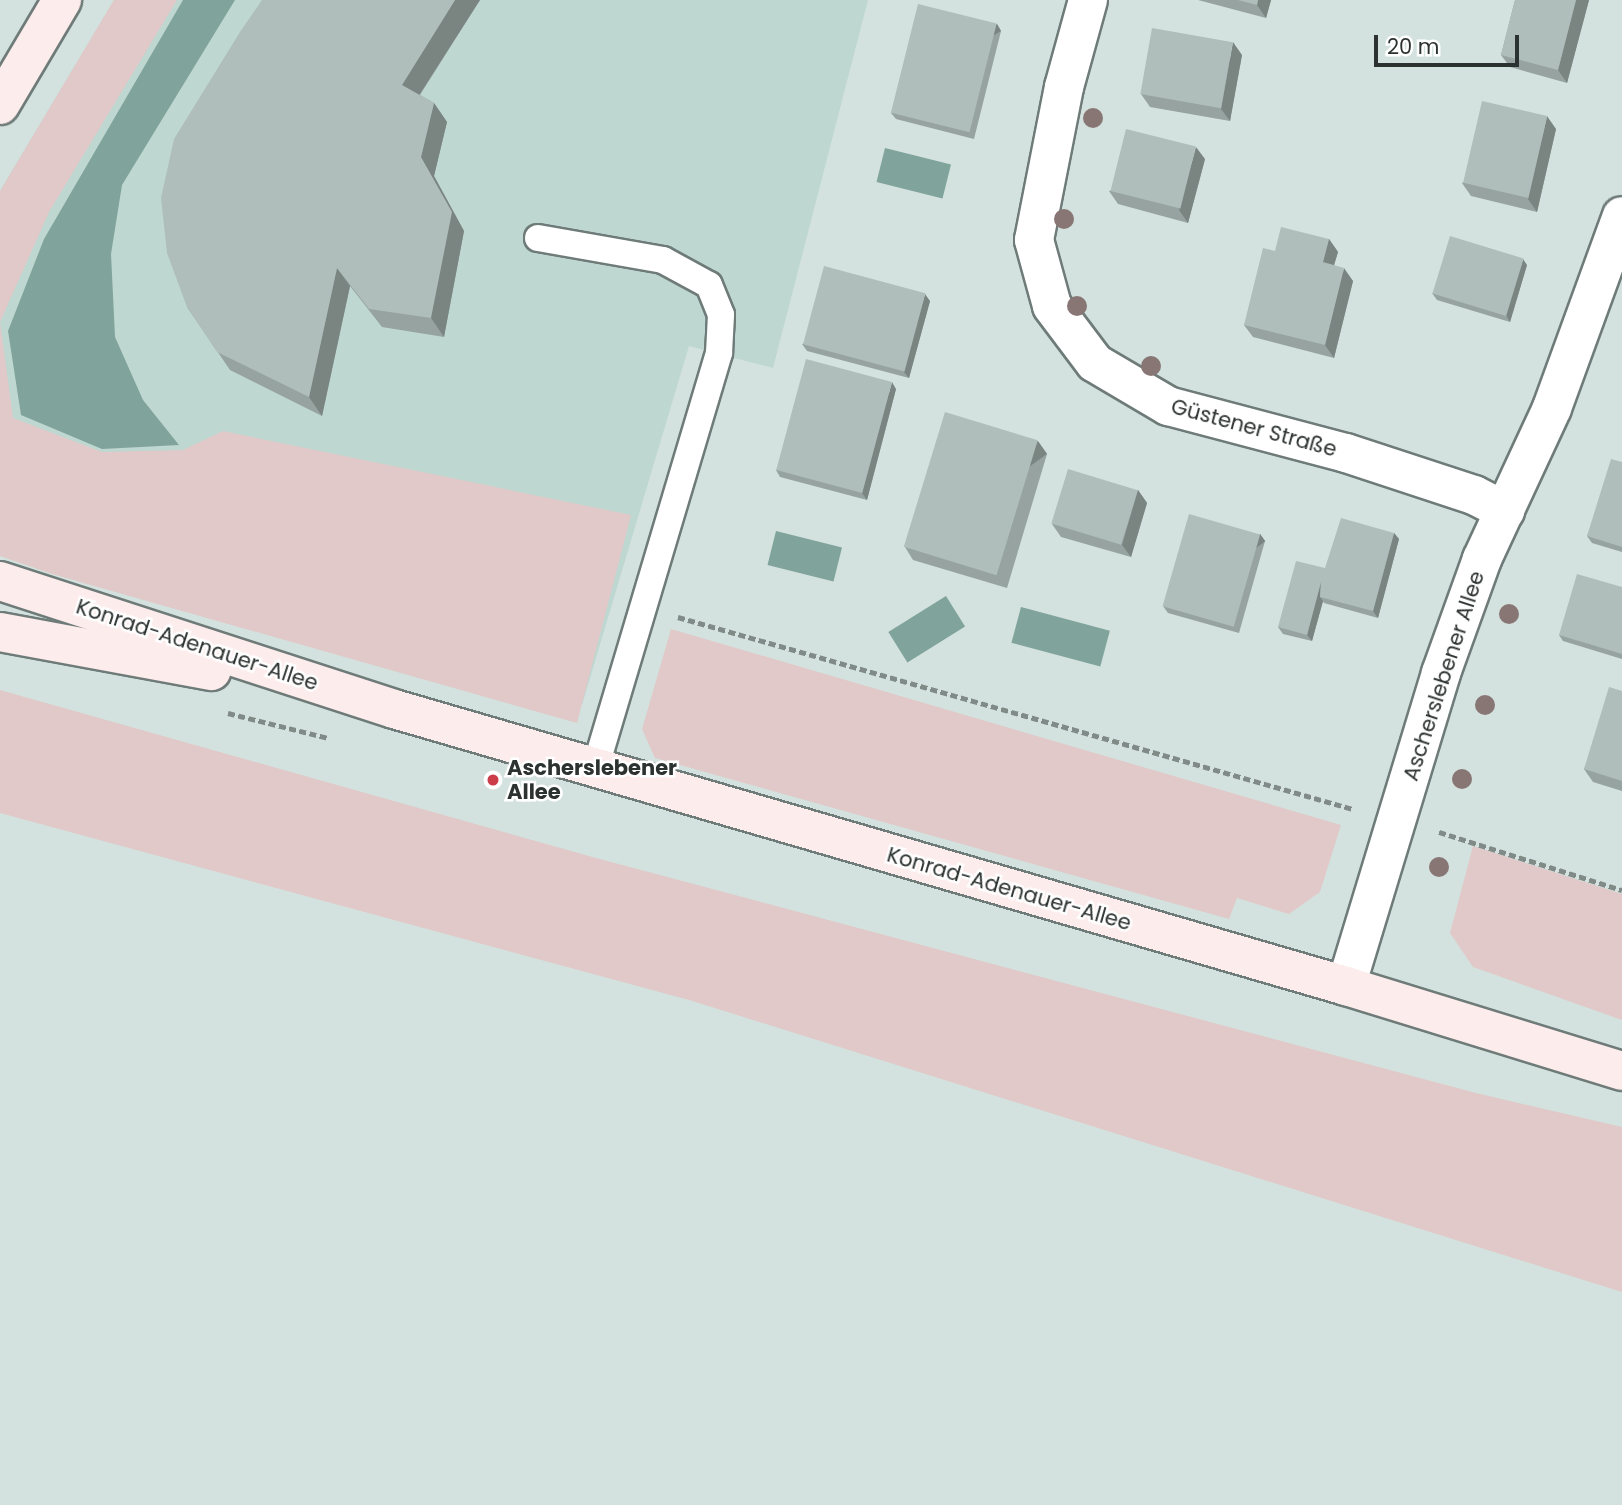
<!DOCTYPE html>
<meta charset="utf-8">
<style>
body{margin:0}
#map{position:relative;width:1622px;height:1505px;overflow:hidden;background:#d3e2de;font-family:Poppins,sans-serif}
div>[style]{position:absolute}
.built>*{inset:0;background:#bfd7d1}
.green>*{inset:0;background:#e0c9c8}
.water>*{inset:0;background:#80a39b;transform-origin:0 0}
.path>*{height:4.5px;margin-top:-2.25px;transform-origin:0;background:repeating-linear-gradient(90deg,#808a87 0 7px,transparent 0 10.5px)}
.roads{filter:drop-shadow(2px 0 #6e7b78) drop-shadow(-2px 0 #6e7b78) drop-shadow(0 2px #6e7b78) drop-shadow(0 -2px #6e7b78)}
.service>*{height:26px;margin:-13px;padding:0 13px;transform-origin:13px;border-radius:13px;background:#fff}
.minor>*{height:38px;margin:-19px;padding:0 19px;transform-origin:19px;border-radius:19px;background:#fff}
.secondary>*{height:38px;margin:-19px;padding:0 19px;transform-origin:19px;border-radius:19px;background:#fdecec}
.trees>*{width:20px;height:20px;margin:-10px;border-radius:50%;background:#887675}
.wall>*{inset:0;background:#96a3a0}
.shaded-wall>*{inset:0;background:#7a8582;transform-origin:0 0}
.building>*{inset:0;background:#afbeba;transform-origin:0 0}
.dots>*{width:19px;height:19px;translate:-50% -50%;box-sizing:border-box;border:4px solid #fff;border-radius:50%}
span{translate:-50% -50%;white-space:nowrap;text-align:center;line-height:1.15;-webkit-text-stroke:5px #fff;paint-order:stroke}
.street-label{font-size:21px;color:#2c3230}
.poi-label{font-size:21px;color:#2c3230;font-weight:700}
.left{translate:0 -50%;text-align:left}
.scale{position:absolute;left:1374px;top:35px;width:145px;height:32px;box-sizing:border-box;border:4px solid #2c3230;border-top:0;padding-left:9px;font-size:21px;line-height:24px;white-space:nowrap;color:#2c3230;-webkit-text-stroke:5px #fff;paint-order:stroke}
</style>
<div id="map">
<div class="built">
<i style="clip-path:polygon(114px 0,868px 0,773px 368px,689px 346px,582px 705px,0 520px,0 191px)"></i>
</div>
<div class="green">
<i style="clip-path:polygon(114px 0,177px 0,49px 212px,0 322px,13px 418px,102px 452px,183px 450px,223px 431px,631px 515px,577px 723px,52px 574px,0 556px,0 191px)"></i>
<i style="clip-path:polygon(671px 629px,1341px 825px,1320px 892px,1289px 914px,1237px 898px,1229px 919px,655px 758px,642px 729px)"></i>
<i style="clip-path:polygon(0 690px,596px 858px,1476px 1093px,1622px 1127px,1622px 1292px,689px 1000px,0 813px)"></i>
<i style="clip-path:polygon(1473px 846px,1622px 894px,1622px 1020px,1473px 967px,1450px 933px)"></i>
</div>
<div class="water">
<i style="clip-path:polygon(183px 0,235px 0,122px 185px,111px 254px,115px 337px,143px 400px,179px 445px,102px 449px,21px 415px,8px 331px,44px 239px)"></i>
<i style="left:885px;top:148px;width:68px;height:35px;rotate:14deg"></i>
<i style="left:776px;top:531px;width:68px;height:35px;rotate:14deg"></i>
<i style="left:946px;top:596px;width:36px;height:68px;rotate:58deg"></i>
<i style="left:1021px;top:607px;width:92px;height:37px;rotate:15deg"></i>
</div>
<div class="path">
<i style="left:678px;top:617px;width:702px;rotate:15.88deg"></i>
<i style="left:228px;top:713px;width:103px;rotate:14deg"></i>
<i style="left:1439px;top:832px;width:192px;rotate:17.6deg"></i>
</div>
<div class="roads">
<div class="service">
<i style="left:538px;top:238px;width:127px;rotate:10deg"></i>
<i style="left:663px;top:260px;width:52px;rotate:28.5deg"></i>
<i style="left:709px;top:285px;width:32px;rotate:68deg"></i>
<i style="left:721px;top:315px;width:38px;rotate:93deg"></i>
<i style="left:719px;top:353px;width:431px;rotate:106.6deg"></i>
</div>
<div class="minor">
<i style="left:1088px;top:0;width:90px;rotate:105.4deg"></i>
<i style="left:1064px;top:87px;width:156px;rotate:101.1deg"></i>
<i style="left:1034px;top:240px;width:68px;rotate:74.7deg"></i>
<i style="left:1052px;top:306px;width:71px;rotate:53deg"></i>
<i style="left:1095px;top:363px;width:85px;rotate:30.5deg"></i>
<i style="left:1168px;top:406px;width:184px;rotate:14.8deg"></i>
<i style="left:1346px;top:453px;width:135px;rotate:18.2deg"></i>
<i style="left:1474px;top:495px;width:35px;rotate:27deg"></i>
<i style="left:1346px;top:986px;width:327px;rotate:-73.1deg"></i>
<i style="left:1441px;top:673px;width:121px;rotate:-70.2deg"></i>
<i style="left:1482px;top:559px;width:166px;rotate:-65.1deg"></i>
<i style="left:1552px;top:408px;width:204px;rotate:-70deg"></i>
</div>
<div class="secondary">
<i style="left:0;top:105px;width:122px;rotate:-59.4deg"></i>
<i style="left:0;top:581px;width:414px;rotate:18deg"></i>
<i style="left:394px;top:709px;width:991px;rotate:16.22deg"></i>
<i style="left:1346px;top:986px;width:289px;rotate:17.1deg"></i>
<i style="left:0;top:632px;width:215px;rotate:10.5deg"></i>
</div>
</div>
<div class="trees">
<i style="left:1093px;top:118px"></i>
<i style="left:1064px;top:219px"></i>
<i style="left:1077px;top:306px"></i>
<i style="left:1151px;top:366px"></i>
<i style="left:1509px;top:614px"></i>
<i style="left:1485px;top:705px"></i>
<i style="left:1462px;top:779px"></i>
<i style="left:1439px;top:867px"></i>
</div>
<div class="wall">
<i style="clip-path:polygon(262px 0,480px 0,420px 95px,434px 103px,447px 122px,434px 176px,464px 231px,444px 337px,382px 327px,350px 286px,322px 416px,230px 370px,187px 307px)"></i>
<i style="clip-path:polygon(1198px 0,1271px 0,1266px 18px)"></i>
<i style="clip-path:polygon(1515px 0,1589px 0,1567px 83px,1510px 67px,1501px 55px)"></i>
<i style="clip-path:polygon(997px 24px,1001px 31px,974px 139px,896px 119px,891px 113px)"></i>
<i style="clip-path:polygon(1242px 55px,1230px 121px,1150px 107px,1141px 94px)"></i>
<i style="clip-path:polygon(1556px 129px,1537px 212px,1471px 196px,1462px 183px)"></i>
<i style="clip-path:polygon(1205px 159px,1188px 223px,1118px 204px,1109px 191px)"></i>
<i style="clip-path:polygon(1329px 239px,1338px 252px,1334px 265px,1353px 281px,1334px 358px,1253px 337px,1244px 325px,1275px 251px)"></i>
<i style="clip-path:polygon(1527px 265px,1510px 322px,1437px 300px,1432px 293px)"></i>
<i style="clip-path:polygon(930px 301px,909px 378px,807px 351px,802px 344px)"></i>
<i style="clip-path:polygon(896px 389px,867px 500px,780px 477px,776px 470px)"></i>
<i style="clip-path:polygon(1047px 454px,1007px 588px,913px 560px,905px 547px)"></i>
<i style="clip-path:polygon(1622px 462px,1622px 552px,1592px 543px,1587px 536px)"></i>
<i style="clip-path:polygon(1138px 490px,1147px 503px,1131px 557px,1061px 537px,1052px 524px)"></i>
<i style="clip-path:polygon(1394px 533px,1399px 539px,1378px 618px,1324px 603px,1323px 601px,1312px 641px,1283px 634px,1278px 627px,1325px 568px)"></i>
<i style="clip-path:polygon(1260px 534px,1265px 541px,1239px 633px,1168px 613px,1163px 606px)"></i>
<i style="clip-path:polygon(1622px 587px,1622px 659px,1563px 641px,1559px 635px)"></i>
<i style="clip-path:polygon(1622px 691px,1622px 791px,1593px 782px,1584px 769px)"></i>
</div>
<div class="shaded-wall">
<i style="clip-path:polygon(455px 0,480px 0,414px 103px,402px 85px)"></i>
<i style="clip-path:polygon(1258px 0,1271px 0,1266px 18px,1257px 5px)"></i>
<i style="clip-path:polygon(1576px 0,1589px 0,1567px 83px,1558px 70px)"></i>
<i style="left:997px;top:24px;width:8px;height:111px;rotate:60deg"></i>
<i style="clip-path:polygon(1233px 42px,1242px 55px,1230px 121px,1221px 109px)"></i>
<i style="clip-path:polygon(434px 103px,447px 122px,434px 176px,464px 231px,444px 337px,431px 318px,421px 157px)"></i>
<i style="clip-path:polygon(1547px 116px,1556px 129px,1537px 212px,1528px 199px)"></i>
<i style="clip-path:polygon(1196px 147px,1205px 159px,1188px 223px,1179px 210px)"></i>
<i style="clip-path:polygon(1329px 239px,1338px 252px,1331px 275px,1323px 262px)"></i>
<i style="clip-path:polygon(1523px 259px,1527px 265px,1510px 322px,1506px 315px)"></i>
<i style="clip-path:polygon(337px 268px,350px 286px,322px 416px,309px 397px)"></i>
<i style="clip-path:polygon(1344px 268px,1353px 281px,1334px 358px,1325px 345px)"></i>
<i style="clip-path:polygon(925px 294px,930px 301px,909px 378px,904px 372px)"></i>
<i style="clip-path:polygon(892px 382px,896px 389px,867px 500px,862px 493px)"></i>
<i style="left:1038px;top:441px;width:16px;height:140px;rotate:55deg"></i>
<i style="clip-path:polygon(1138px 490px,1147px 503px,1131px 557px,1122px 545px)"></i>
<i style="clip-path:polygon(1394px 533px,1399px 539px,1378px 618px,1373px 611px)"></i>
<i style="left:1260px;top:534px;width:9px;height:96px;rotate:54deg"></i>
<i style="clip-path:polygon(1321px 582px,1320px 597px,1323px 601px,1312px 641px,1307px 635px)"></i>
</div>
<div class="building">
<i style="clip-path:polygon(262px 0,455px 0,402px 85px,434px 103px,421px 157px,452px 212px,431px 318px,369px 309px,337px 268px,309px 397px,217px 352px,187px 307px,167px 253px,161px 198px,174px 139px,240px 32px)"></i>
<i style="clip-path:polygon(1238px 0,1258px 0,1257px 5px)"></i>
<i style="clip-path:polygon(1515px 0,1576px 0,1558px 70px,1501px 55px)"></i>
<i style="left:918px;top:4px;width:81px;height:112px;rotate:14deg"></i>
<i style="left:1152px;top:28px;width:82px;height:67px;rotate:10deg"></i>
<i style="left:1482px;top:101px;width:67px;height:84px;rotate:13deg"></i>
<i style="left:1126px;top:129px;width:72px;height:64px;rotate:14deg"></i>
<i style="clip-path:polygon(1281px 227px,1329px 239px,1323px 262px,1344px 268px,1325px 345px,1244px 325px,1263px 248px,1275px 251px)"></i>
<i style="left:1450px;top:236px;width:77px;height:60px;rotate:17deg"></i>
<i style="left:824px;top:266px;width:105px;height:81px;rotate:15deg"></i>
<i style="left:806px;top:359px;width:89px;height:115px;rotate:15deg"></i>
<i style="left:945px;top:412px;width:97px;height:141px;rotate:17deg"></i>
<i style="clip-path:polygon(1611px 459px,1622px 462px,1622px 547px,1587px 536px)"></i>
<i style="left:1068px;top:469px;width:73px;height:57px;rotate:17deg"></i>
<i style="left:1189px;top:514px;width:74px;height:96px;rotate:16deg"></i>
<i style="clip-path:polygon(1341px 518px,1394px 533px,1373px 611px,1320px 597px,1321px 582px,1307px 635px,1278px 627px,1296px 561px,1325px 568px)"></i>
<i style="clip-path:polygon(1577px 574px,1622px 587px,1622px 654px,1559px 635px)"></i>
<i style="clip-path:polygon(1609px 687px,1622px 691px,1622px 781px,1584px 769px)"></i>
</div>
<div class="dots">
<i style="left:493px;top:780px;background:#cc3c49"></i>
</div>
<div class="street-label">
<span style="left:1254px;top:428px;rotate:15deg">Güstener Straße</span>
<span style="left:197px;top:645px;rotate:18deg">Konrad-Adenauer-Allee</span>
<span style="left:1444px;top:676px;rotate:-72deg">Ascherslebener Allee</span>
<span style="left:1009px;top:889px;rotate:16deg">Konrad-Adenauer-Allee</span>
</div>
<div class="poi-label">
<span class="left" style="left:507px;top:780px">Ascherslebener<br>Allee</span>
</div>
<div class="scale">20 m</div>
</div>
